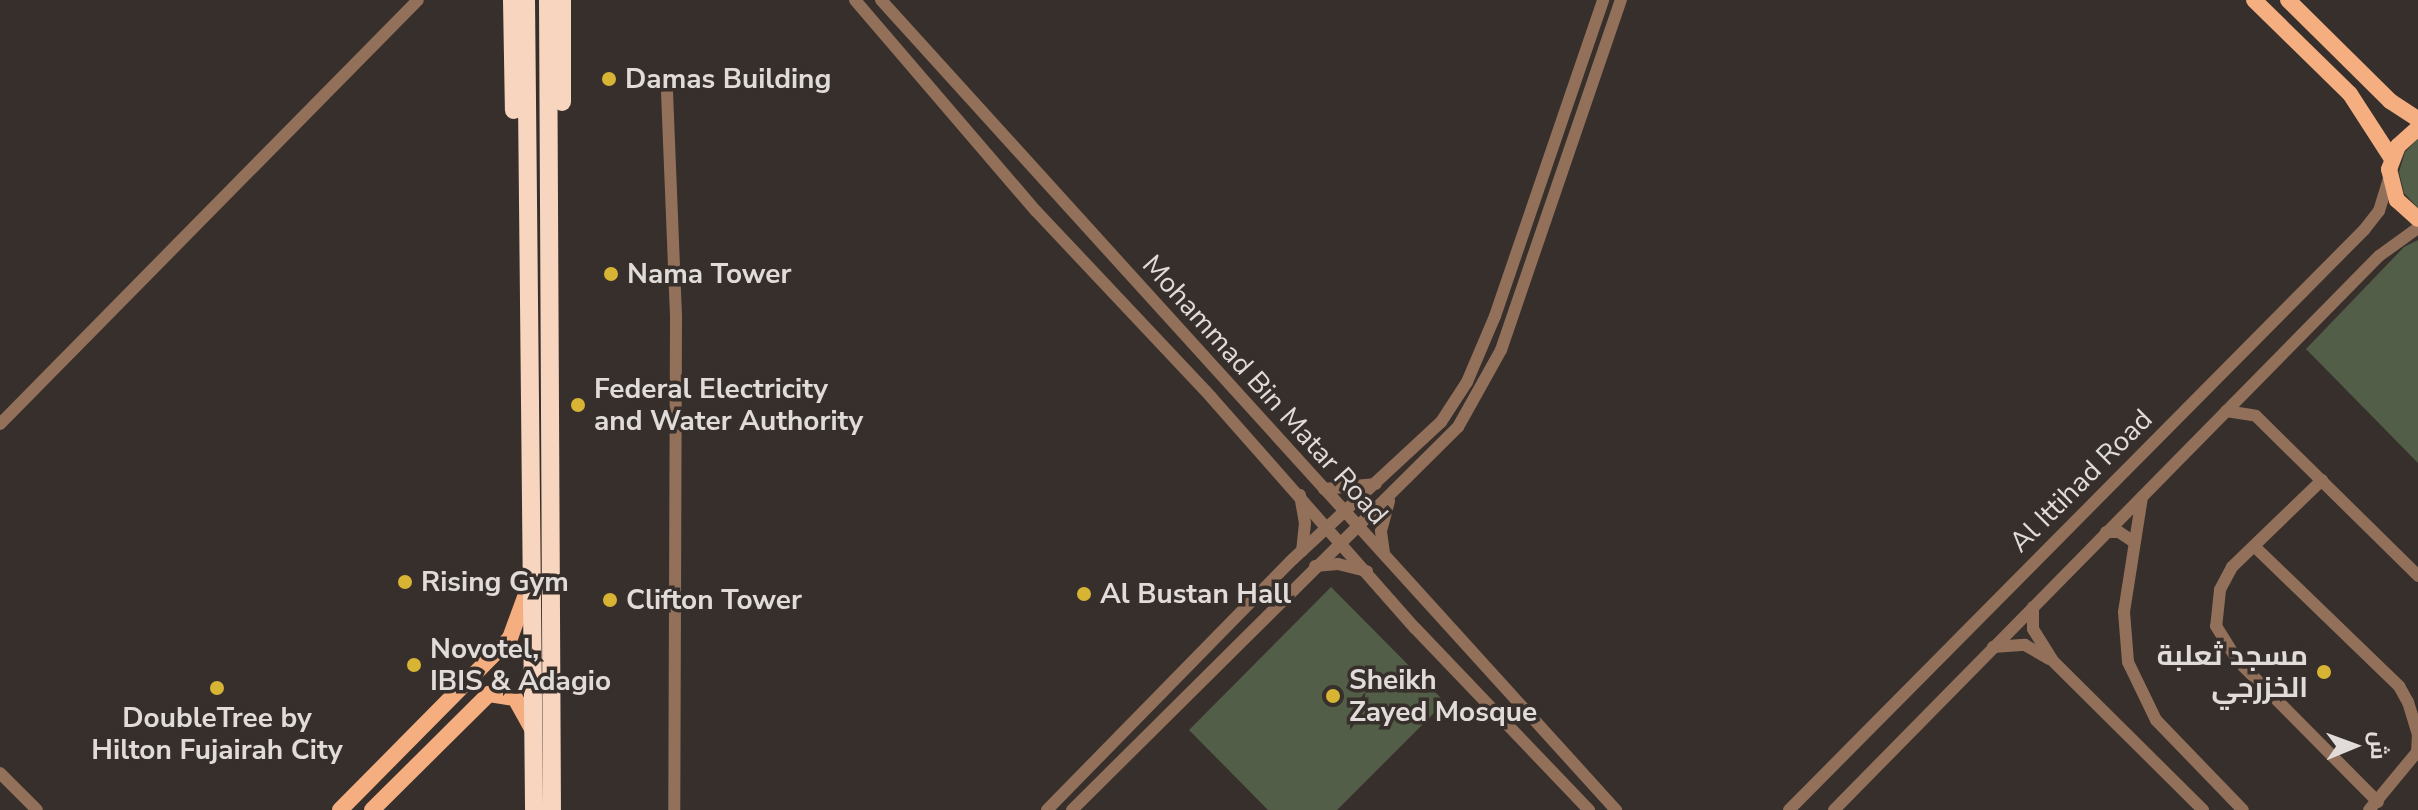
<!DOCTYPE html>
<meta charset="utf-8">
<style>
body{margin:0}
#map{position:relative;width:2418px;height:810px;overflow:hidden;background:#362f2b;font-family:"Nunito Sans",Cairo,sans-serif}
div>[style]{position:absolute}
.green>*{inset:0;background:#525e47}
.minor>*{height:12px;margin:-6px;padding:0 6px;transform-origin:6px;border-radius:6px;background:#93705a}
.major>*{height:16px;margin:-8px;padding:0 8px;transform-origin:8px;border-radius:8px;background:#f4ae7f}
.highway>*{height:18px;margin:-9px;padding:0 9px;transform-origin:9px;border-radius:9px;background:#f7d5bf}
.dots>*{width:22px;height:22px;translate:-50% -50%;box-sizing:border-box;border:4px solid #362f2b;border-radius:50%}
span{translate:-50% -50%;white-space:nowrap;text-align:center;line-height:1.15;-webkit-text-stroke:7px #362f2b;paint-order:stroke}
.poi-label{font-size:28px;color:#e1dcda;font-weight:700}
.left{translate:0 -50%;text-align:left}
.right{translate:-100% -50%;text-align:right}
.street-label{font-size:28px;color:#e1dcda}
.north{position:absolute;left:2314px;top:706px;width:80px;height:80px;-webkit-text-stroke:6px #362f2b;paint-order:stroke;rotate:89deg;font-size:22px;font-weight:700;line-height:32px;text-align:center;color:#e1dcda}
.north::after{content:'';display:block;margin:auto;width:28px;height:36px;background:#e1dcda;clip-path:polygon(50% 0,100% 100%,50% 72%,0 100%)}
</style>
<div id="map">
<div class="green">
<i style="clip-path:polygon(2418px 139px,2418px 208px,2404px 193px,2399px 172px,2405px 152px)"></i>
<i style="clip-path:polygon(2418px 240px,2418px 463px,2306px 349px,2404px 247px)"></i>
<i style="clip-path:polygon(1331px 587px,1445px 702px,1337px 810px,1268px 810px,1189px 730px)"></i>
</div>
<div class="minor">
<i style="left:855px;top:0;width:278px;rotate:49.4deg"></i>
<i style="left:1036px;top:211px;width:255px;rotate:46.7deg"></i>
<i style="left:1211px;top:397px;width:308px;rotate:48.6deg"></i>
<i style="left:1415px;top:628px;width:252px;rotate:46.3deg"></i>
<i style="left:881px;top:0;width:1094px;rotate:47.78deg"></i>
<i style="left:667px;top:92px;width:224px;rotate:87.7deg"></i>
<i style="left:676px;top:316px;width:494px;rotate:90.2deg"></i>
<i style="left:2226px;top:411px;width:30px;rotate:9deg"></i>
<i style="left:2256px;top:416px;width:228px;rotate:44.6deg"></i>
<i style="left:0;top:424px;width:595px;rotate:-45.41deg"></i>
<i style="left:2322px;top:480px;width:125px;rotate:136deg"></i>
<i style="left:2232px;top:567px;width:26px;rotate:118deg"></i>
<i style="left:2220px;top:590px;width:36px;rotate:96deg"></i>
<i style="left:2216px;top:626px;width:40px;rotate:58deg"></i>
<i style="left:2237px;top:660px;width:200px;rotate:45.2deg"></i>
<i style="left:1324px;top:489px;width:52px;rotate:-5.5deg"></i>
<i style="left:1300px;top:495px;width:28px;rotate:80deg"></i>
<i style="left:1305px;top:523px;width:28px;rotate:96deg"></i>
<i style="left:2142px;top:497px;width:116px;rotate:98.9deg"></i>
<i style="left:2124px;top:612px;width:50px;rotate:85.4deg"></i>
<i style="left:2128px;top:662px;width:64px;rotate:64.2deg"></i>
<i style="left:2156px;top:720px;width:125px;rotate:46deg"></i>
<i style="left:2106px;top:532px;width:13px"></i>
<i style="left:2119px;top:532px;width:18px;rotate:34deg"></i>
<i style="left:2254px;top:546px;width:202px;rotate:44deg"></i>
<i style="left:2399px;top:686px;width:18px;rotate:61deg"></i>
<i style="left:2408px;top:702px;width:34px;rotate:73deg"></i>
<i style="left:2418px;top:734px;width:18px;rotate:93deg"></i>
<i style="left:2417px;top:752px;width:75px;rotate:129.6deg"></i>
<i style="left:1384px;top:553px;width:22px;rotate:-98deg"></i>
<i style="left:1381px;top:531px;width:31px;rotate:-75deg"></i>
<i style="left:1315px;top:566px;width:23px;rotate:-5deg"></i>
<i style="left:1338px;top:564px;width:30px;rotate:14deg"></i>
<i style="left:2033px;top:607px;width:22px;rotate:90deg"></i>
<i style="left:2033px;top:629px;width:36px;rotate:58deg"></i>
<i style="left:2052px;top:660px;width:213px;rotate:44.8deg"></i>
<i style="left:1993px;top:647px;width:32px;rotate:-4deg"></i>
<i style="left:2025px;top:645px;width:28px;rotate:30deg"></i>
<i style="left:0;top:773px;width:52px;rotate:45deg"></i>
<i style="left:1047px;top:810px;width:351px;rotate:-45.6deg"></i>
<i style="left:1293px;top:559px;width:202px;rotate:-42.8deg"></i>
<i style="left:1441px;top:422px;width:48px;rotate:-57deg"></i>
<i style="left:1467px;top:382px;width:72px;rotate:-67deg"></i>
<i style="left:1495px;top:316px;width:334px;rotate:-71.1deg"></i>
<i style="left:1072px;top:810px;width:544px;rotate:-44.78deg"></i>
<i style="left:1458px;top:427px;width:88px;rotate:-60.8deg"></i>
<i style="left:1501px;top:350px;width:370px;rotate:-71.1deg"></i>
<i style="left:1789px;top:810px;width:817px;rotate:-45.25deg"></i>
<i style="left:2364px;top:230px;width:24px;rotate:-52deg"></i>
<i style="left:2379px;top:211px;width:38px;rotate:-73deg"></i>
<i style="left:1834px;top:810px;width:777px;rotate:-45.47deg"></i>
<i style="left:2379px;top:256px;width:48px;rotate:-35.7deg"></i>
</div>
<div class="major">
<i style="left:2254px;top:0;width:134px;rotate:44.4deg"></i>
<i style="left:2350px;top:94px;width:77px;rotate:57.1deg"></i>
<i style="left:2288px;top:0;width:144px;rotate:44.7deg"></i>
<i style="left:2390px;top:101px;width:33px;rotate:33deg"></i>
<i style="left:2418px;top:128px;width:27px;rotate:138deg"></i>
<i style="left:2398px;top:146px;width:25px;rotate:111deg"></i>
<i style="left:2389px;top:169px;width:32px;rotate:76deg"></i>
<i style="left:2397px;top:200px;width:28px;rotate:42deg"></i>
<i style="left:340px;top:810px;width:242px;rotate:-45.3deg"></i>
<i style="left:510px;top:638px;width:55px;rotate:-69.9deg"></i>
<i style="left:372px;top:810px;width:165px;rotate:-44.8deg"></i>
<i style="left:489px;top:694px;width:26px;rotate:9deg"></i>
<i style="left:515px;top:698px;width:37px;rotate:61deg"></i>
</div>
<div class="highway">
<i style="left:512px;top:0;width:110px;rotate:89deg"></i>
<i style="left:526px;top:0;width:810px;rotate:89.43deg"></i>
<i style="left:548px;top:0;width:810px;rotate:89.72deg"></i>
<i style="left:562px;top:0;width:102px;rotate:90deg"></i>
</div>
<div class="dots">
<i style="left:609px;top:79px;background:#d8b434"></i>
<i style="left:611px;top:274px;background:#d8b434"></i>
<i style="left:578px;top:405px;background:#d8b434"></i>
<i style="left:405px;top:582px;background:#d8b434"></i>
<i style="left:1084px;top:594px;background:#d8b434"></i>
<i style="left:610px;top:600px;background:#d8b434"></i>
<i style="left:414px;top:665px;background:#d8b434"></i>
<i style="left:2324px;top:672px;background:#d8b434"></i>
<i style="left:217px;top:688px;background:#d8b434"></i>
<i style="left:1333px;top:696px;background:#d8b434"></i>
</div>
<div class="poi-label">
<span class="left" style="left:625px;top:79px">Damas Building</span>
<span class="left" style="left:627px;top:274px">Nama Tower</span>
<span class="left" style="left:594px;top:405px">Federal Electricity<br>and Water Authority</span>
<span class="left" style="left:421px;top:582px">Rising Gym</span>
<span class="left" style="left:1100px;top:594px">Al Bustan Hall</span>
<span class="left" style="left:626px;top:600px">Clifton Tower</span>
<span class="left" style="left:430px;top:665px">Novotel,<br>IBIS &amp; Adagio</span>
<span class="right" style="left:2308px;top:672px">مسجد ثعلبة<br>الخزرجي</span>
<span class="left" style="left:1349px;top:696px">Sheikh<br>Zayed Mosque</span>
<span style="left:217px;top:734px">DoubleTree by<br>Hilton Fujairah City</span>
</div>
<div class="street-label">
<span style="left:1265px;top:390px;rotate:48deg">Mohammad Bin Matar Road</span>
<span style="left:2081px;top:481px;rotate:-45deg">Al Ittihad Road</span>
</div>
<div class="north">ش</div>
</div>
